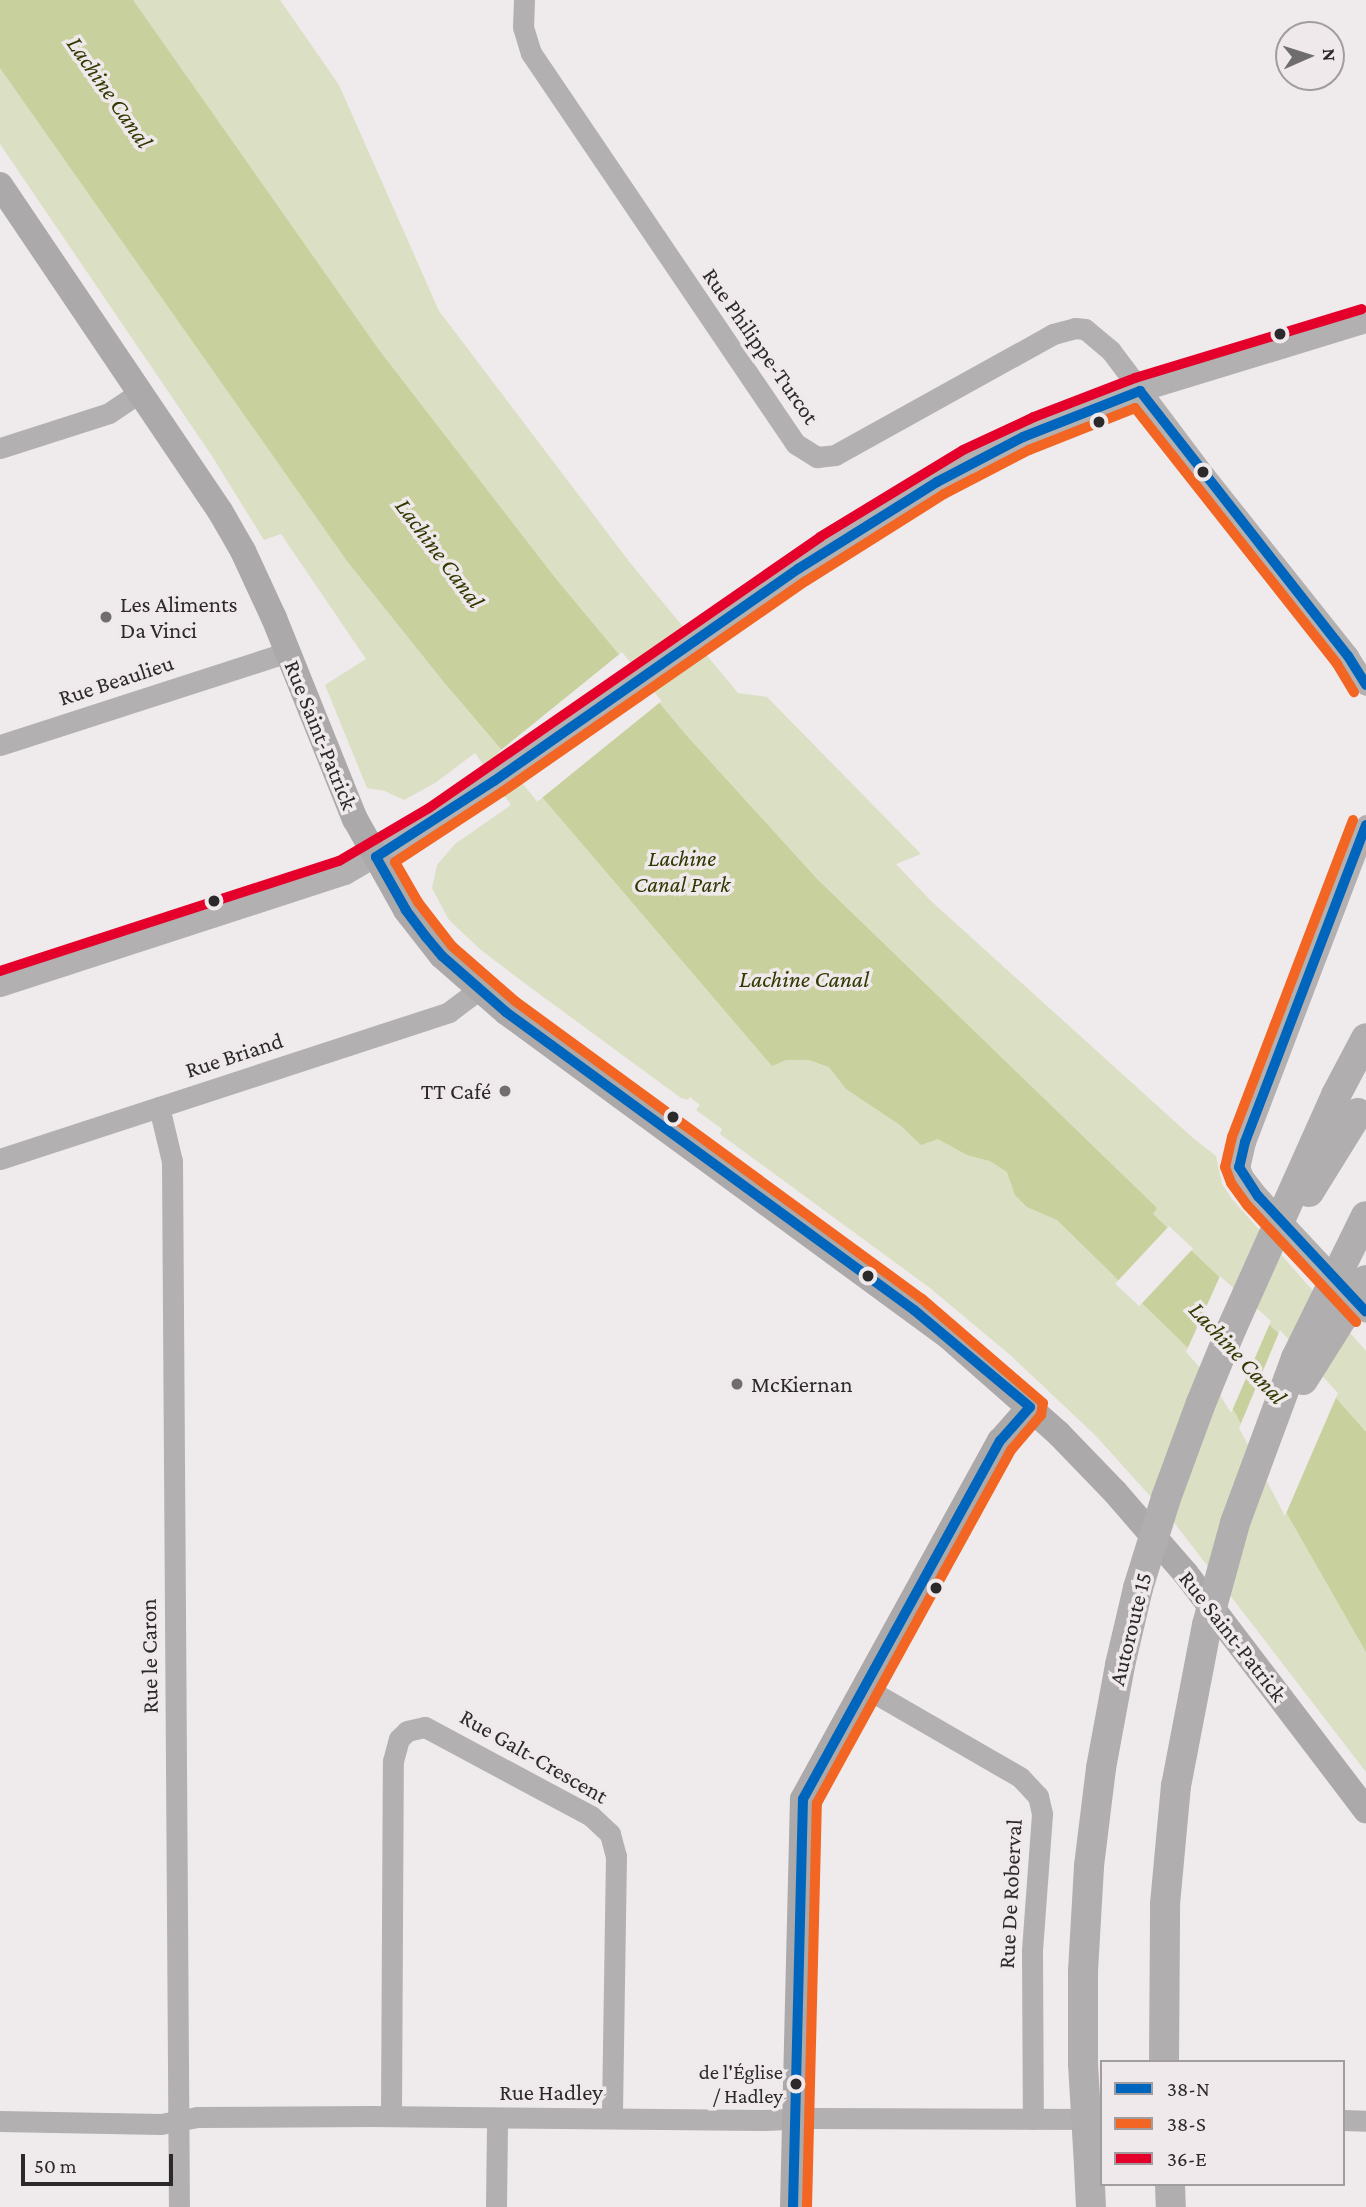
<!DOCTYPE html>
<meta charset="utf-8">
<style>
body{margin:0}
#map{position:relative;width:1366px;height:2207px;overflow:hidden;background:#efeaec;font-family:"Crimson Pro",serif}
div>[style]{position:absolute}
.green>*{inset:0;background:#dbdfc3}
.water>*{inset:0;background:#c8d09d}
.pier>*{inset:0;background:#efeaec;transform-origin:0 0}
.minor>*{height:21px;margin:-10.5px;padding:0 10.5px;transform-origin:10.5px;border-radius:10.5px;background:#b2b0b0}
.major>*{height:26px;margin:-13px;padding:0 13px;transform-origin:13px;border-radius:13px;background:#aba9a9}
.highway>*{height:30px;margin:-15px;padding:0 15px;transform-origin:15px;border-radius:15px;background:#b0aeaf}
.highway-bridge>*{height:30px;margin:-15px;padding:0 15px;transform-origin:15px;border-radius:15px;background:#b0aeaf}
.bus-1>*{height:10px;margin:-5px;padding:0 5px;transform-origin:5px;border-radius:5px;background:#0065bd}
.bus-2>*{height:10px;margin:-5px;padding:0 5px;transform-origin:5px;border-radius:5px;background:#f26522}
.bus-3>*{height:10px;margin:-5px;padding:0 5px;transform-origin:5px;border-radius:5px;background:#e4002b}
.dots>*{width:19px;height:19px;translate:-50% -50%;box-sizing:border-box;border:4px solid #f0e9ec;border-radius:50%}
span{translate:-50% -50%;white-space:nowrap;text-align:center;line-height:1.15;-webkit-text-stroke:7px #f0e9ec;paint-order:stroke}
.bus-label{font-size:21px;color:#2b292a}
.right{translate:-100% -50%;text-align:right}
.street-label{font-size:23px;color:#2b292a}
.poi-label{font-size:23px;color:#2b292a}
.left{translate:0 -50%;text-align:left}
.park-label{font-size:23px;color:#2f3700;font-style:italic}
.water-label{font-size:24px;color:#323900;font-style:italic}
.legend{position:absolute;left:1100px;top:2060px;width:245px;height:126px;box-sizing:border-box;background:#f0e9ec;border:2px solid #a19c9e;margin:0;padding:9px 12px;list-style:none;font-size:21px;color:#2b292a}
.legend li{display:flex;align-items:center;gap:14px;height:35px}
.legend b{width:35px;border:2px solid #a19c9e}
.north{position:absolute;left:1275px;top:21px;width:70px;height:70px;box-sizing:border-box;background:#f0e9ec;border:2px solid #a19c9e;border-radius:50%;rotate:87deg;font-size:19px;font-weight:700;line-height:28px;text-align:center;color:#2b292a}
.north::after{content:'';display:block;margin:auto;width:24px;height:32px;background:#706d6e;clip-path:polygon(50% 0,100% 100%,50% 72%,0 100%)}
.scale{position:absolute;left:21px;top:2154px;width:152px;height:32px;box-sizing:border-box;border:4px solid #2b292a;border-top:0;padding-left:9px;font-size:21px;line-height:24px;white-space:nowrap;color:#2b292a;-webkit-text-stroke:5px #f0e9ec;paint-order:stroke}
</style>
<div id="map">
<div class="green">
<i style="clip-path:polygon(0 0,280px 0,339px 85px,439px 311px,631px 564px,738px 693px,767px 697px,921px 854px,896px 864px,931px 901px,1193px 1138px,1216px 1156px,1222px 1184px,1232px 1199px,1366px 1351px,1366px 1772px,1176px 1525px,1096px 1436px,1009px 1354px,930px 1288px,720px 1134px,722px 1129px,696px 1110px,700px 1105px,690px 1097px,688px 1100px,681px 1098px,523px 982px,481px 950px,449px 920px,432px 888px,437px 865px,455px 844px,511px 805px,475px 753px,435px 783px,404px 800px,385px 791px,367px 788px,325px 685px,366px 659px,281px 534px,264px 540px,212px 456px,0 144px)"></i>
</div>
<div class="water">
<i style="clip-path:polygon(0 0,133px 0,379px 350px,556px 579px,686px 735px,817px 879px,1157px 1208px,1153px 1214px,1279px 1334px,1366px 1432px,1366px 1652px,1286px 1512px,1236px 1414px,1213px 1377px,1188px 1348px,1057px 1220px,1027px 1207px,1015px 1195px,1007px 1172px,990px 1161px,967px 1155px,938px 1139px,921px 1145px,900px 1125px,846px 1089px,829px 1067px,809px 1060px,786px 1060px,772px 1066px,443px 681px,347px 561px,0 68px)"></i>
</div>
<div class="pier">
<i style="left:622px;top:652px;width:63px;height:160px;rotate:51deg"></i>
<i style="left:1169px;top:1226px;width:33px;height:79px;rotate:43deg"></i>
<i style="clip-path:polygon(1220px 1276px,1271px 1321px,1231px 1413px,1210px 1379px,1186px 1352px)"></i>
<i style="clip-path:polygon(1280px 1330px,1338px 1393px,1285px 1516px,1239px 1428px)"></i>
</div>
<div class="minor">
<i style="left:524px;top:0;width:27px;rotate:92deg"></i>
<i style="left:523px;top:27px;width:27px;rotate:73deg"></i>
<i style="left:531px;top:53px;width:472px;rotate:55.9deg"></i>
<i style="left:796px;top:444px;width:25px;rotate:32deg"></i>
<i style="left:817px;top:457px;width:18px;rotate:-6deg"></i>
<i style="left:835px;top:455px;width:249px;rotate:-29deg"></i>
<i style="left:1053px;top:334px;width:23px;rotate:-15deg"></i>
<i style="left:1075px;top:328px;width:10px;rotate:6deg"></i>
<i style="left:1085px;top:329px;width:34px;rotate:40deg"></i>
<i style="left:1111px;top:351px;width:156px;rotate:53.1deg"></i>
<i style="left:1205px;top:476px;width:230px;rotate:51.5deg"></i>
<i style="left:1348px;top:656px;width:34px;rotate:58deg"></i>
<i style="left:0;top:448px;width:114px;rotate:-17.8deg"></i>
<i style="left:109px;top:413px;width:37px;rotate:-34deg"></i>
<i style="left:0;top:745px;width:303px;rotate:-17.9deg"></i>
<i style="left:1366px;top:825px;width:339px;rotate:110.9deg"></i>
<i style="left:1245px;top:1142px;width:26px;rotate:103deg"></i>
<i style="left:1239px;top:1167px;width:11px;rotate:68deg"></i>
<i style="left:1243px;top:1177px;width:24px;rotate:52deg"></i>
<i style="left:1258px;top:1196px;width:158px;rotate:47deg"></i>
<i style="left:0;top:986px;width:363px;rotate:-18deg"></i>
<i style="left:345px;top:874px;width:107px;rotate:-30.4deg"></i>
<i style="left:437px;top:820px;width:476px;rotate:-34.7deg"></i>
<i style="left:828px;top:549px;width:167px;rotate:-31.5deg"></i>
<i style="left:970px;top:462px;width:76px;rotate:-24.9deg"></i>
<i style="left:1039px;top:430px;width:108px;rotate:-21.1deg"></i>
<i style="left:1140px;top:391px;width:236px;rotate:-17deg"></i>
<i style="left:159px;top:1107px;width:56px;rotate:76.5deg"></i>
<i style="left:172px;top:1161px;width:1046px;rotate:89.62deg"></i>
<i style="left:0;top:1159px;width:472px;rotate:-18.1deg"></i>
<i style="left:449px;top:1012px;width:38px;rotate:-37deg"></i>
<i style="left:864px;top:1687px;width:180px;rotate:30deg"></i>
<i style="left:1020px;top:1777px;width:26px;rotate:47deg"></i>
<i style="left:1038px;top:1796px;width:18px;rotate:77deg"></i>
<i style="left:1042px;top:1814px;width:137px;rotate:94.2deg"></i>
<i style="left:1032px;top:1951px;width:168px;rotate:89.7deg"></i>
<i style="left:391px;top:2116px;width:355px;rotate:-89.7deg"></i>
<i style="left:393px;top:1761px;width:23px;rotate:-75deg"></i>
<i style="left:399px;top:1739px;width:11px;rotate:-45deg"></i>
<i style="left:407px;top:1731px;width:18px;rotate:-13deg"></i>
<i style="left:425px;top:1727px;width:188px;rotate:28.2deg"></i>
<i style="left:591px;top:1816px;width:26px;rotate:43deg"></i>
<i style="left:610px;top:1834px;width:23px;rotate:75deg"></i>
<i style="left:616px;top:1856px;width:262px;rotate:90.9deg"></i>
<i style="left:1343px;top:2120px;width:23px;rotate:2deg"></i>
<i style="left:0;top:2121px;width:161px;rotate:1.1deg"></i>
<i style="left:161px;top:2124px;width:37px;rotate:-11deg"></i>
<i style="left:197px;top:2117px;width:174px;rotate:-0.3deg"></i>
<i style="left:371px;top:2116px;width:392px;rotate:0.6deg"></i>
<i style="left:763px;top:2120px;width:52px;rotate:-2.2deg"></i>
<i style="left:815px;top:2118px;width:287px;rotate:0.2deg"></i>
<i style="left:496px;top:2207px;width:88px;rotate:-89.3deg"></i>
</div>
<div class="major">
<i style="left:0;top:185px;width:393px;rotate:56deg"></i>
<i style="left:220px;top:511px;width:46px;rotate:60.1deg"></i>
<i style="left:243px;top:551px;width:74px;rotate:65.2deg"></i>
<i style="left:274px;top:618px;width:217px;rotate:68.1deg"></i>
<i style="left:355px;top:819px;width:104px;rotate:60.7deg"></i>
<i style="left:406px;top:910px;width:58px;rotate:52deg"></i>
<i style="left:442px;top:956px;width:85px;rotate:41.2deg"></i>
<i style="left:506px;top:1012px;width:548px;rotate:36.24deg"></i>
<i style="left:948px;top:1336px;width:147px;rotate:41.4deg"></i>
<i style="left:1058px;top:1433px;width:82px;rotate:46deg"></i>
<i style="left:1115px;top:1492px;width:108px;rotate:49.1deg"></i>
<i style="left:1186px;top:1574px;width:297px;rotate:52.7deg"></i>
<i style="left:793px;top:2207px;width:408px;rotate:-88.6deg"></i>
<i style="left:803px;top:1799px;width:409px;rotate:-61.2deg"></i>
<i style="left:1000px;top:1441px;width:45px;rotate:-48.6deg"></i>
</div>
<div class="highway">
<i style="left:1336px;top:1095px;width:64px;rotate:-62.2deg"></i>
<i style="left:1201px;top:1403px;width:79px;rotate:-67.7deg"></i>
<i style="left:1164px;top:2062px;width:158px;rotate:-89.6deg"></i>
<i style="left:1165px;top:1904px;width:119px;rotate:-84.7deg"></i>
<i style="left:1089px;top:2165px;width:42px;rotate:87.3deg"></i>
<i style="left:1170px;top:2184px;width:23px;rotate:88deg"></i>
</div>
<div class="highway-bridge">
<i style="left:1309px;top:1192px;width:93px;rotate:-58.2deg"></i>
<i style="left:1231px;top:1330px;width:257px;rotate:-65.9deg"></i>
<i style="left:1303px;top:1380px;width:118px;rotate:-57.8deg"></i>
<i style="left:1176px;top:1786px;width:164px;rotate:-79.1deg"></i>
<i style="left:1207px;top:1625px;width:106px;rotate:-74.6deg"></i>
<i style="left:1235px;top:1523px;width:176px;rotate:-69.7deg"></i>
<i style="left:1296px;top:1358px;width:158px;rotate:-63.8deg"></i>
<i style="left:1089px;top:2165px;width:102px;rotate:-93.4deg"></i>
<i style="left:1083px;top:2063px;width:92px;rotate:-90deg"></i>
<i style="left:1083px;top:1971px;width:105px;rotate:-86.7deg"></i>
<i style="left:1089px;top:1866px;width:99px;rotate:-83deg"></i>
<i style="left:1101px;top:1768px;width:105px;rotate:-79.5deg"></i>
<i style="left:1120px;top:1665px;width:79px;rotate:-76.8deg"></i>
<i style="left:1138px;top:1588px;width:94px;rotate:-72.7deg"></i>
<i style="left:1166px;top:1498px;width:101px;rotate:-69.8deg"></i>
</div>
<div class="bus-1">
<i style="left:1366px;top:825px;width:339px;rotate:110.9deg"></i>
<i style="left:1245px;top:1142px;width:26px;rotate:103deg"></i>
<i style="left:1239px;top:1167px;width:35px;rotate:57deg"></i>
<i style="left:1258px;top:1196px;width:158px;rotate:47deg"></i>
<i style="left:793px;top:2207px;width:408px;rotate:-88.6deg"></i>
<i style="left:803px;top:1799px;width:409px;rotate:-61.2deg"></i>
<i style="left:1000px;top:1441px;width:45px;rotate:-48.6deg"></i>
<i style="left:1030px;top:1407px;width:151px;rotate:-140.1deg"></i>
<i style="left:914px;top:1310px;width:505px;rotate:-143.86deg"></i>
<i style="left:506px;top:1012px;width:85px;rotate:-138.8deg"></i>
<i style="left:442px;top:956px;width:25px;rotate:-130deg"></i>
<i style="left:426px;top:937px;width:34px;rotate:-127deg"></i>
<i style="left:406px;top:910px;width:61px;rotate:-119.5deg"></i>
<i style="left:376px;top:857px;width:140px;rotate:-32.8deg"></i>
<i style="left:494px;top:781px;width:371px;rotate:-34.9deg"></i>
<i style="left:798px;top:569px;width:164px;rotate:-32deg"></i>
<i style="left:937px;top:482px;width:97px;rotate:-27.6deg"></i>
<i style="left:1023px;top:437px;width:126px;rotate:-21.5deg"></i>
<i style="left:1140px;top:391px;width:337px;rotate:51.9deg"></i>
<i style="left:1348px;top:656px;width:34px;rotate:58deg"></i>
</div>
<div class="bus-2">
<i style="left:1353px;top:820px;width:339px;rotate:110.9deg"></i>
<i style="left:1232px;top:1137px;width:31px;rotate:103deg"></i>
<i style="left:1225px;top:1167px;width:17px;rotate:69deg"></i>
<i style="left:1231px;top:1183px;width:27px;rotate:54deg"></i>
<i style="left:1247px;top:1205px;width:160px;rotate:47deg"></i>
<i style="left:807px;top:2207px;width:404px;rotate:-88.6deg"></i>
<i style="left:817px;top:1803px;width:404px;rotate:-61.2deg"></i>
<i style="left:1012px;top:1449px;width:45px;rotate:-49.5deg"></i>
<i style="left:1041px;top:1415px;width:12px;rotate:-81deg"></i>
<i style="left:1043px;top:1403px;width:160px;rotate:-139.3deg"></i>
<i style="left:922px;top:1299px;width:504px;rotate:-143.79deg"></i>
<i style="left:515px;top:1001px;width:84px;rotate:-138.9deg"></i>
<i style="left:452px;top:946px;width:56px;rotate:-127.7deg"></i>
<i style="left:418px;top:902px;width:46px;rotate:-119.9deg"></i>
<i style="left:395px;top:862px;width:128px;rotate:-33.2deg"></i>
<i style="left:502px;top:792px;width:370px;rotate:-34.8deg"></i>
<i style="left:806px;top:581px;width:163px;rotate:-32.2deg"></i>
<i style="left:944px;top:494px;width:96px;rotate:-27.4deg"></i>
<i style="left:1029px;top:450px;width:114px;rotate:-21.6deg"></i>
<i style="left:1135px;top:408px;width:326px;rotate:51.7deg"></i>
<i style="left:1337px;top:664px;width:33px;rotate:59deg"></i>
</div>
<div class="bus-3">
<i style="left:0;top:971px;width:356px;rotate:-18deg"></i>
<i style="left:339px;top:861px;width:104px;rotate:-30.5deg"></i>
<i style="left:429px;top:808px;width:476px;rotate:-34.7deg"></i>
<i style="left:820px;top:537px;width:167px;rotate:-31.3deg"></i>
<i style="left:963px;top:450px;width:78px;rotate:-24.9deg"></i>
<i style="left:1034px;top:417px;width:108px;rotate:-21.1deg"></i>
<i style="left:1135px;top:378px;width:237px;rotate:-16.9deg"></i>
</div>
<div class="dots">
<i style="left:1280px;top:334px;background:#2b292a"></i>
<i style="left:1099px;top:422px;background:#2b292a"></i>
<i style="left:1203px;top:472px;background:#2b292a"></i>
<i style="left:106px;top:617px;background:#706d6e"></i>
<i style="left:214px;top:901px;background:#2b292a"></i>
<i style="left:505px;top:1091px;background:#706d6e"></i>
<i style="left:673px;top:1117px;background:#2b292a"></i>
<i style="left:868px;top:1276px;background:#2b292a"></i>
<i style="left:737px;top:1384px;background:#706d6e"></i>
<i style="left:936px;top:1588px;background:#2b292a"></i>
<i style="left:796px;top:2084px;background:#2b292a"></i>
</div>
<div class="bus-label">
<span class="right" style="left:783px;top:2084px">de l'Église<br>/ Hadley</span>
</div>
<div class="street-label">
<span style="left:761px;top:346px;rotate:55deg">Rue Philippe-Turcot</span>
<span style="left:116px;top:680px;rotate:-18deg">Rue Beaulieu</span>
<span style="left:321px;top:735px;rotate:68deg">Rue Saint-Patrick</span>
<span style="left:234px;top:1055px;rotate:-18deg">Rue Briand</span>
<span style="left:1130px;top:1629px;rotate:-76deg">Autoroute 15</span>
<span style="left:1233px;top:1636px;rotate:52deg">Rue Saint-Patrick</span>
<span style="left:149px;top:1656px;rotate:-91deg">Rue le Caron</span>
<span style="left:534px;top:1756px;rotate:30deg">Rue Galt-Crescent</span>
<span style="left:1010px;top:1894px;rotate:-87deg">Rue De Roberval</span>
<span style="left:551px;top:2092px">Rue Hadley</span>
</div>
<div class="poi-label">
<span class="left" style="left:120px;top:617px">Les Aliments<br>Da Vinci</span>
<span class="right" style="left:491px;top:1091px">TT Café</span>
<span class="left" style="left:751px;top:1384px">McKiernan</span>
</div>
<div class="park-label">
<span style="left:682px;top:871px">Lachine<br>Canal Park</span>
</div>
<div class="water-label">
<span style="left:110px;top:92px;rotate:55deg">Lachine Canal</span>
<span style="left:440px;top:553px;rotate:53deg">Lachine Canal</span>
<span style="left:804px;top:979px">Lachine Canal</span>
<span style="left:1238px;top:1353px;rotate:47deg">Lachine Canal</span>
</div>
<ul class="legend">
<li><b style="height:9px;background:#0065bd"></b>38-N</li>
<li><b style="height:9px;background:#f26522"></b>38-S</li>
<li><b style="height:9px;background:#e4002b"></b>36-E</li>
</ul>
<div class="north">N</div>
<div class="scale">50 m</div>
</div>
